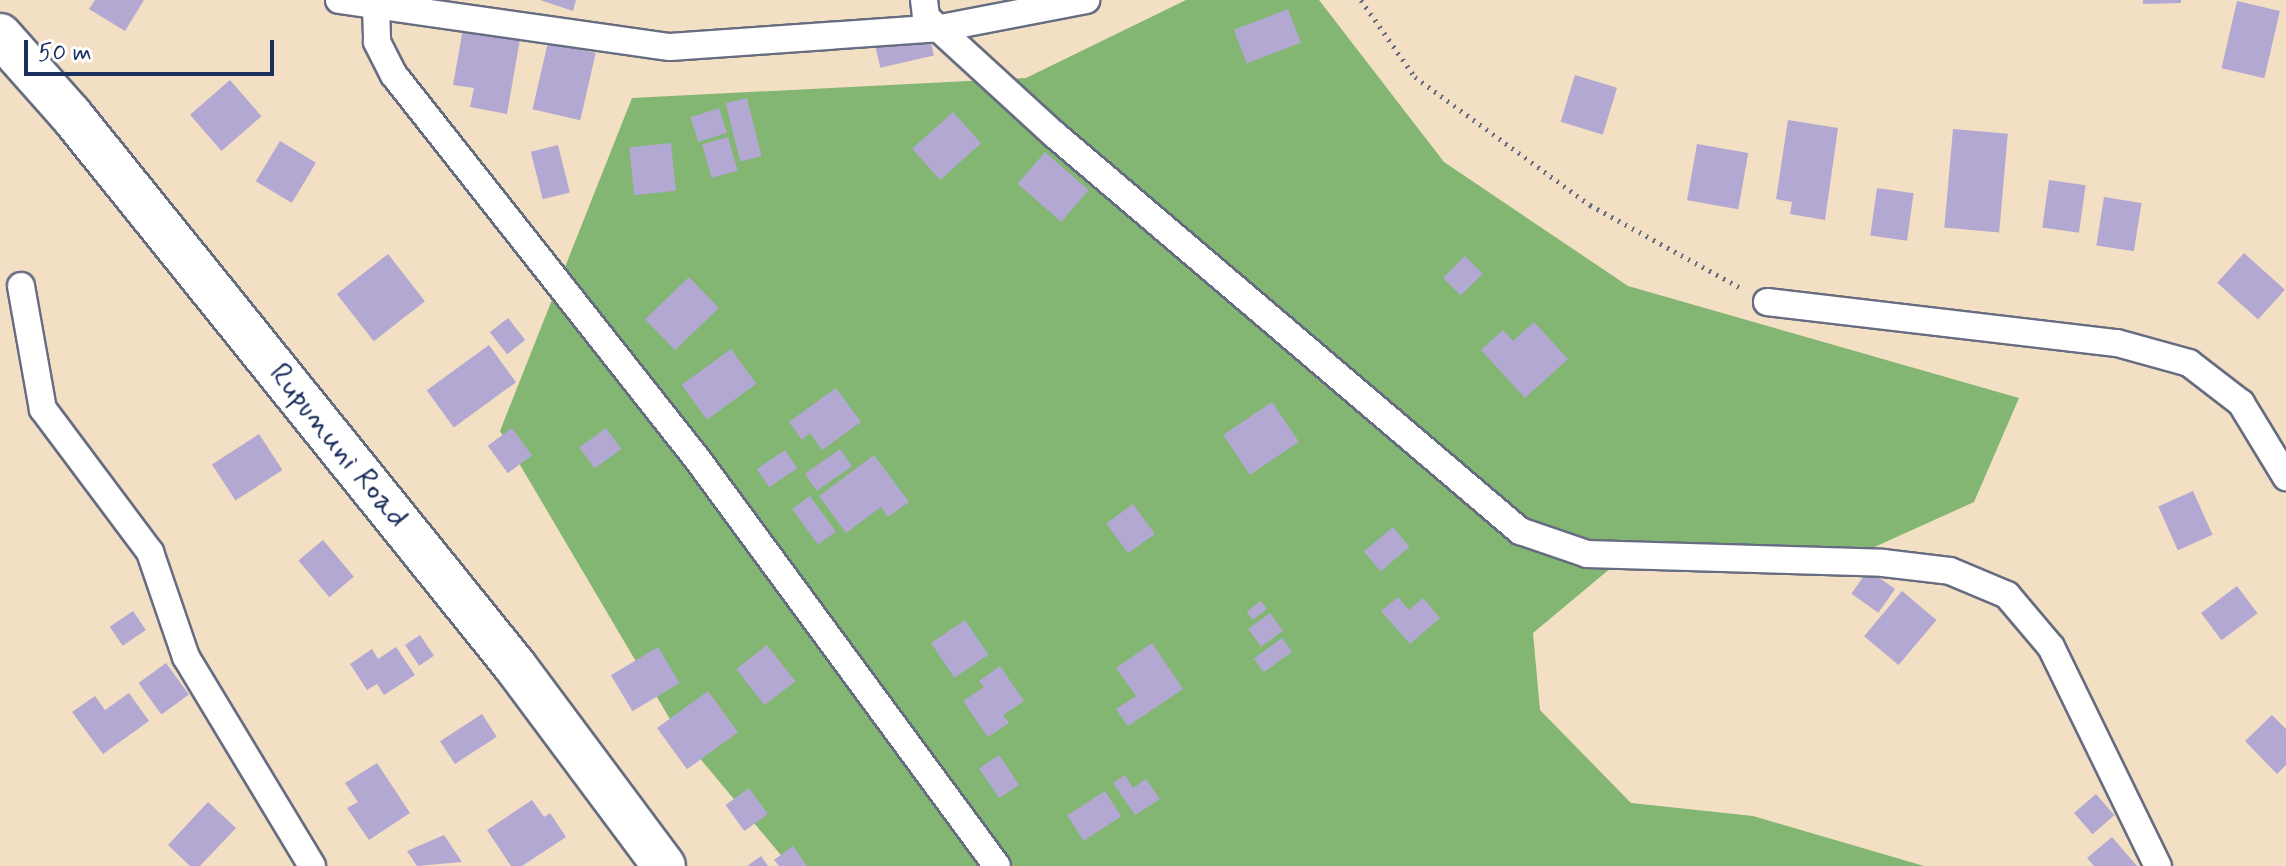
<!DOCTYPE html>
<style>
body{margin:0}
#map{position:relative;width:2286px;height:866px;overflow:hidden;background:#f3dfc3;font-family:Mynerve,sans-serif}
div>[style]{position:absolute}
.forest>*{inset:0;background:#82b672}
.building>*{inset:0;background:#b3a8d2;transform-origin:0 0}
.path>*{height:5px;margin-top:-2.5px;transform-origin:0;background:repeating-linear-gradient(90deg,#676d81 0 2px,transparent 0 8px)}
.roads{filter:drop-shadow(2px 0 #676d81) drop-shadow(-2px 0 #676d81) drop-shadow(0 2px #676d81) drop-shadow(0 -2px #676d81)}
.street>*{height:26px;margin:-13px;padding:0 13px;transform-origin:13px;border-radius:13px;background:#fff}
.primary>*{height:42px;margin:-21px;padding:0 21px;transform-origin:21px;border-radius:21px;background:#fff}
span{translate:-50% -50%;white-space:nowrap;text-align:center;line-height:1.15;-webkit-text-stroke:6px #fff;paint-order:stroke}
.street-label{font-size:32px;color:#1b2f5e}
.scale{position:absolute;left:24px;top:40px;width:250px;height:36px;box-sizing:border-box;border:4px solid #1b2f5e;border-top:0;padding-left:10px;font-size:24px;line-height:28px;white-space:nowrap;color:#1b2f5e;-webkit-text-stroke:6px #fff;paint-order:stroke}
</style>
<div id="map">
<div class="forest">
<i style="clip-path:polygon(1186px 0,1319px 0,1444px 162px,1628px 286px,2019px 398px,1974px 502px,1859px 554px,1772px 546px,1624px 557px,1533px 633px,1540px 710px,1631px 803px,1753px 816px,1924px 866px,790px 866px,677px 731px,500px 431px,632px 98px,1026px 78px)"></i>
</div>
<div class="building">
<i style="clip-path:polygon(95px 0,144px 0,125px 31px,89px 9px)"></i>
<i style="clip-path:polygon(540px 0,576px 0,573px 11px)"></i>
<i style="clip-path:polygon(2143px 0,2181px 0,2181px 3px,2143px 4px)"></i>
<i style="left:2237px;top:1px;width:44px;height:69px;rotate:13deg"></i>
<i style="left:1288px;top:9px;width:36px;height:58px;rotate:69deg"></i>
<i style="clip-path:polygon(463px 29px,520px 39px,507px 114px,470px 107px,474px 88px,453px 85px)"></i>
<i style="left:929px;top:34px;width:22px;height:55px;rotate:77deg"></i>
<i style="left:548px;top:42px;width:49px;height:69px;rotate:13deg"></i>
<i style="left:1575px;top:75px;width:44px;height:49px;rotate:17deg"></i>
<i style="left:230px;top:80px;width:48px;height:53px;rotate:49deg"></i>
<i style="left:747px;top:98px;width:60px;height:22px;rotate:76deg"></i>
<i style="left:719px;top:108px;width:26px;height:30px;rotate:72deg"></i>
<i style="left:953px;top:112px;width:42px;height:55px;rotate:48deg"></i>
<i style="clip-path:polygon(1788px 120px,1838px 128px,1825px 220px,1790px 214px,1792px 202px,1776px 199px)"></i>
<i style="left:1953px;top:129px;width:55px;height:99px;rotate:5deg"></i>
<i style="left:728px;top:137px;width:35px;height:27px;rotate:74deg"></i>
<i style="left:280px;top:141px;width:42px;height:47px;rotate:31deg"></i>
<i style="left:671px;top:143px;width:48px;height:42px;rotate:84deg"></i>
<i style="left:1697px;top:144px;width:52px;height:57px;rotate:10deg"></i>
<i style="left:558px;top:145px;width:49px;height:28px;rotate:76deg"></i>
<i style="left:1045px;top:152px;width:58px;height:42px;rotate:41deg"></i>
<i style="left:2049px;top:180px;width:37px;height:48px;rotate:8deg"></i>
<i style="left:1877px;top:188px;width:37px;height:48px;rotate:8deg"></i>
<i style="left:2104px;top:197px;width:38px;height:49px;rotate:9deg"></i>
<i style="left:2244px;top:253px;width:55px;height:40px;rotate:42deg"></i>
<i style="left:388px;top:254px;width:60px;height:65px;rotate:52deg"></i>
<i style="left:1465px;top:256px;width:25px;height:31px;rotate:45deg"></i>
<i style="left:689px;top:277px;width:43px;height:61px;rotate:46deg"></i>
<i style="left:508px;top:318px;width:28px;height:23px;rotate:52deg"></i>
<i style="clip-path:polygon(1534px 322px,1568px 359px,1525px 398px,1481px 350px,1503px 330px,1513px 341px)"></i>
<i style="left:489px;top:345px;width:46px;height:77px;rotate:54deg"></i>
<i style="left:731px;top:349px;width:43px;height:61px;rotate:54deg"></i>
<i style="clip-path:polygon(836px 388px,861px 422px,822px 450px,810px 433px,802px 440px,789px 422px)"></i>
<i style="left:1272px;top:402px;width:48px;height:59px;rotate:56deg"></i>
<i style="left:512px;top:428px;width:34px;height:30px;rotate:54deg"></i>
<i style="left:606px;top:428px;width:26px;height:33px;rotate:54deg"></i>
<i style="left:259px;top:434px;width:43px;height:56px;rotate:57deg"></i>
<i style="left:840px;top:449px;width:21px;height:43px;rotate:55deg"></i>
<i style="left:785px;top:450px;width:22px;height:34px;rotate:56deg"></i>
<i style="clip-path:polygon(874px 455px,909px 502px,888px 517px,881px 507px,846px 533px,819px 496px)"></i>
<i style="left:2193px;top:491px;width:48px;height:38px;rotate:66deg"></i>
<i style="left:810px;top:496px;width:44px;height:22px;rotate:54deg"></i>
<i style="left:1133px;top:504px;width:37px;height:33px;rotate:54deg"></i>
<i style="left:1393px;top:527px;width:26px;height:38px;rotate:50deg"></i>
<i style="left:323px;top:540px;width:48px;height:32px;rotate:50deg"></i>
<i style="left:1868px;top:570px;width:33px;height:29px;rotate:35deg"></i>
<i style="left:2237px;top:586px;width:34px;height:45px;rotate:53deg"></i>
<i style="left:1902px;top:591px;width:45px;height:59px;rotate:40deg"></i>
<i style="clip-path:polygon(1398px 597px,1409px 610px,1423px 598px,1440px 618px,1410px 644px,1381px 611px)"></i>
<i style="left:1261px;top:601px;width:10px;height:18px;rotate:53deg"></i>
<i style="left:133px;top:611px;width:23px;height:28px;rotate:56deg"></i>
<i style="left:1270px;top:613px;width:22px;height:27px;rotate:54deg"></i>
<i style="left:965px;top:620px;width:42px;height:41px;rotate:56deg"></i>
<i style="left:420px;top:635px;width:25px;height:18px;rotate:56deg"></i>
<i style="left:1282px;top:638px;width:17px;height:35px;rotate:54deg"></i>
<i style="clip-path:polygon(1152px 643px,1183px 689px,1128px 726px,1116px 709px,1136px 696px,1116px 668px)"></i>
<i style="left:767px;top:645px;width:46px;height:39px;rotate:52deg"></i>
<i style="clip-path:polygon(396px 647px,415px 675px,384px 695px,377px 684px,367px 690px,350px 664px,372px 649px,378px 659px)"></i>
<i style="left:658px;top:647px;width:42px;height:55px;rotate:59deg"></i>
<i style="left:166px;top:663px;width:39px;height:34px;rotate:54deg"></i>
<i style="clip-path:polygon(1000px 666px,1024px 701px,1003px 715px,1009px 723px,988px 737px,963px 701px,984px 687px,979px 681px)"></i>
<i style="left:708px;top:691px;width:51px;height:63px;rotate:54deg"></i>
<i style="clip-path:polygon(129px 693px,149px 721px,103px 754px,72px 712px,95px 696px,105px 710px)"></i>
<i style="left:482px;top:714px;width:27px;height:50px;rotate:57deg"></i>
<i style="clip-path:polygon(2272px 715px,2286px 729px,2286px 765px,2277px 774px,2245px 741px)"></i>
<i style="left:999px;top:755px;width:36px;height:24px;rotate:56deg"></i>
<i style="clip-path:polygon(377px 763px,410px 813px,369px 840px,347px 808px,358px 802px,345px 783px)"></i>
<i style="clip-path:polygon(1125px 775px,1133px 788px,1146px 779px,1160px 799px,1135px 815px,1113px 783px)"></i>
<i style="left:749px;top:788px;width:32px;height:29px;rotate:54deg"></i>
<i style="left:1105px;top:791px;width:30px;height:45px;rotate:57deg"></i>
<i style="left:2096px;top:794px;width:28px;height:29px;rotate:49deg"></i>
<i style="clip-path:polygon(532px 800px,544px 817px,550px 813px,566px 837px,522px 866px,511px 866px,487px 830px)"></i>
<i style="clip-path:polygon(208px 802px,236px 828px,200px 866px,190px 866px,168px 845px)"></i>
<i style="clip-path:polygon(444px 835px,462px 862px,417px 866px,407px 851px)"></i>
<i style="clip-path:polygon(2112px 837px,2137px 866px,2094px 866px,2087px 858px)"></i>
<i style="clip-path:polygon(793px 846px,807px 866px,779px 866px,774px 860px)"></i>
<i style="clip-path:polygon(761px 856px,768px 866px,747px 866px)"></i>
</div>
<div class="path">
<i style="left:1361px;top:0;width:94px;rotate:55deg"></i>
<i style="left:1415px;top:77px;width:217px;rotate:36.2deg"></i>
<i style="left:1590px;top:205px;width:172px;rotate:28.8deg"></i>
</div>
<div class="roads">
<div class="street">
<i style="left:339px;top:0;width:334px;rotate:8.1deg"></i>
<i style="left:670px;top:47px;width:272px;rotate:-4deg"></i>
<i style="left:941px;top:28px;width:148px;rotate:-10.9deg"></i>
<i style="left:924px;top:0;width:17px;rotate:83deg"></i>
<i style="left:926px;top:17px;width:175px;rotate:42.5deg"></i>
<i style="left:1055px;top:135px;width:611px;rotate:40.42deg"></i>
<i style="left:1520px;top:531px;width:71px;rotate:18.9deg"></i>
<i style="left:1587px;top:554px;width:296px;rotate:1.7deg"></i>
<i style="left:1883px;top:563px;width:67px;rotate:6.8deg"></i>
<i style="left:1950px;top:571px;width:62px;rotate:22.8deg"></i>
<i style="left:2007px;top:595px;width:68px;rotate:49.8deg"></i>
<i style="left:2051px;top:647px;width:244px;rotate:64deg"></i>
<i style="left:376px;top:8px;width:34px;rotate:88deg"></i>
<i style="left:377px;top:42px;width:37px;rotate:63deg"></i>
<i style="left:394px;top:75px;width:491px;rotate:51.7deg"></i>
<i style="left:698px;top:460px;width:504px;rotate:53.63deg"></i>
<i style="left:21px;top:286px;width:125px;rotate:79.9deg"></i>
<i style="left:43px;top:409px;width:179px;rotate:53.2deg"></i>
<i style="left:150px;top:552px;width:111px;rotate:71.1deg"></i>
<i style="left:186px;top:657px;width:244px;rotate:58.9deg"></i>
<i style="left:1767px;top:302px;width:352px;rotate:6.7deg"></i>
<i style="left:2117px;top:343px;width:75px;rotate:15.5deg"></i>
<i style="left:2189px;top:363px;width:66px;rotate:37.6deg"></i>
<i style="left:2241px;top:403px;width:87px;rotate:58.7deg"></i>
</div>
<div class="primary">
<i style="left:0;top:35px;width:107px;rotate:48.4deg"></i>
<i style="left:71px;top:115px;width:708px;rotate:51.14deg"></i>
<i style="left:515px;top:666px;width:249px;rotate:53.3deg"></i>
</div>
</div>
<div class="street-label">
<span style="left:338px;top:446px;rotate:51deg">Rupununi Road</span>
</div>
<div class="scale">50 m</div>
</div>
